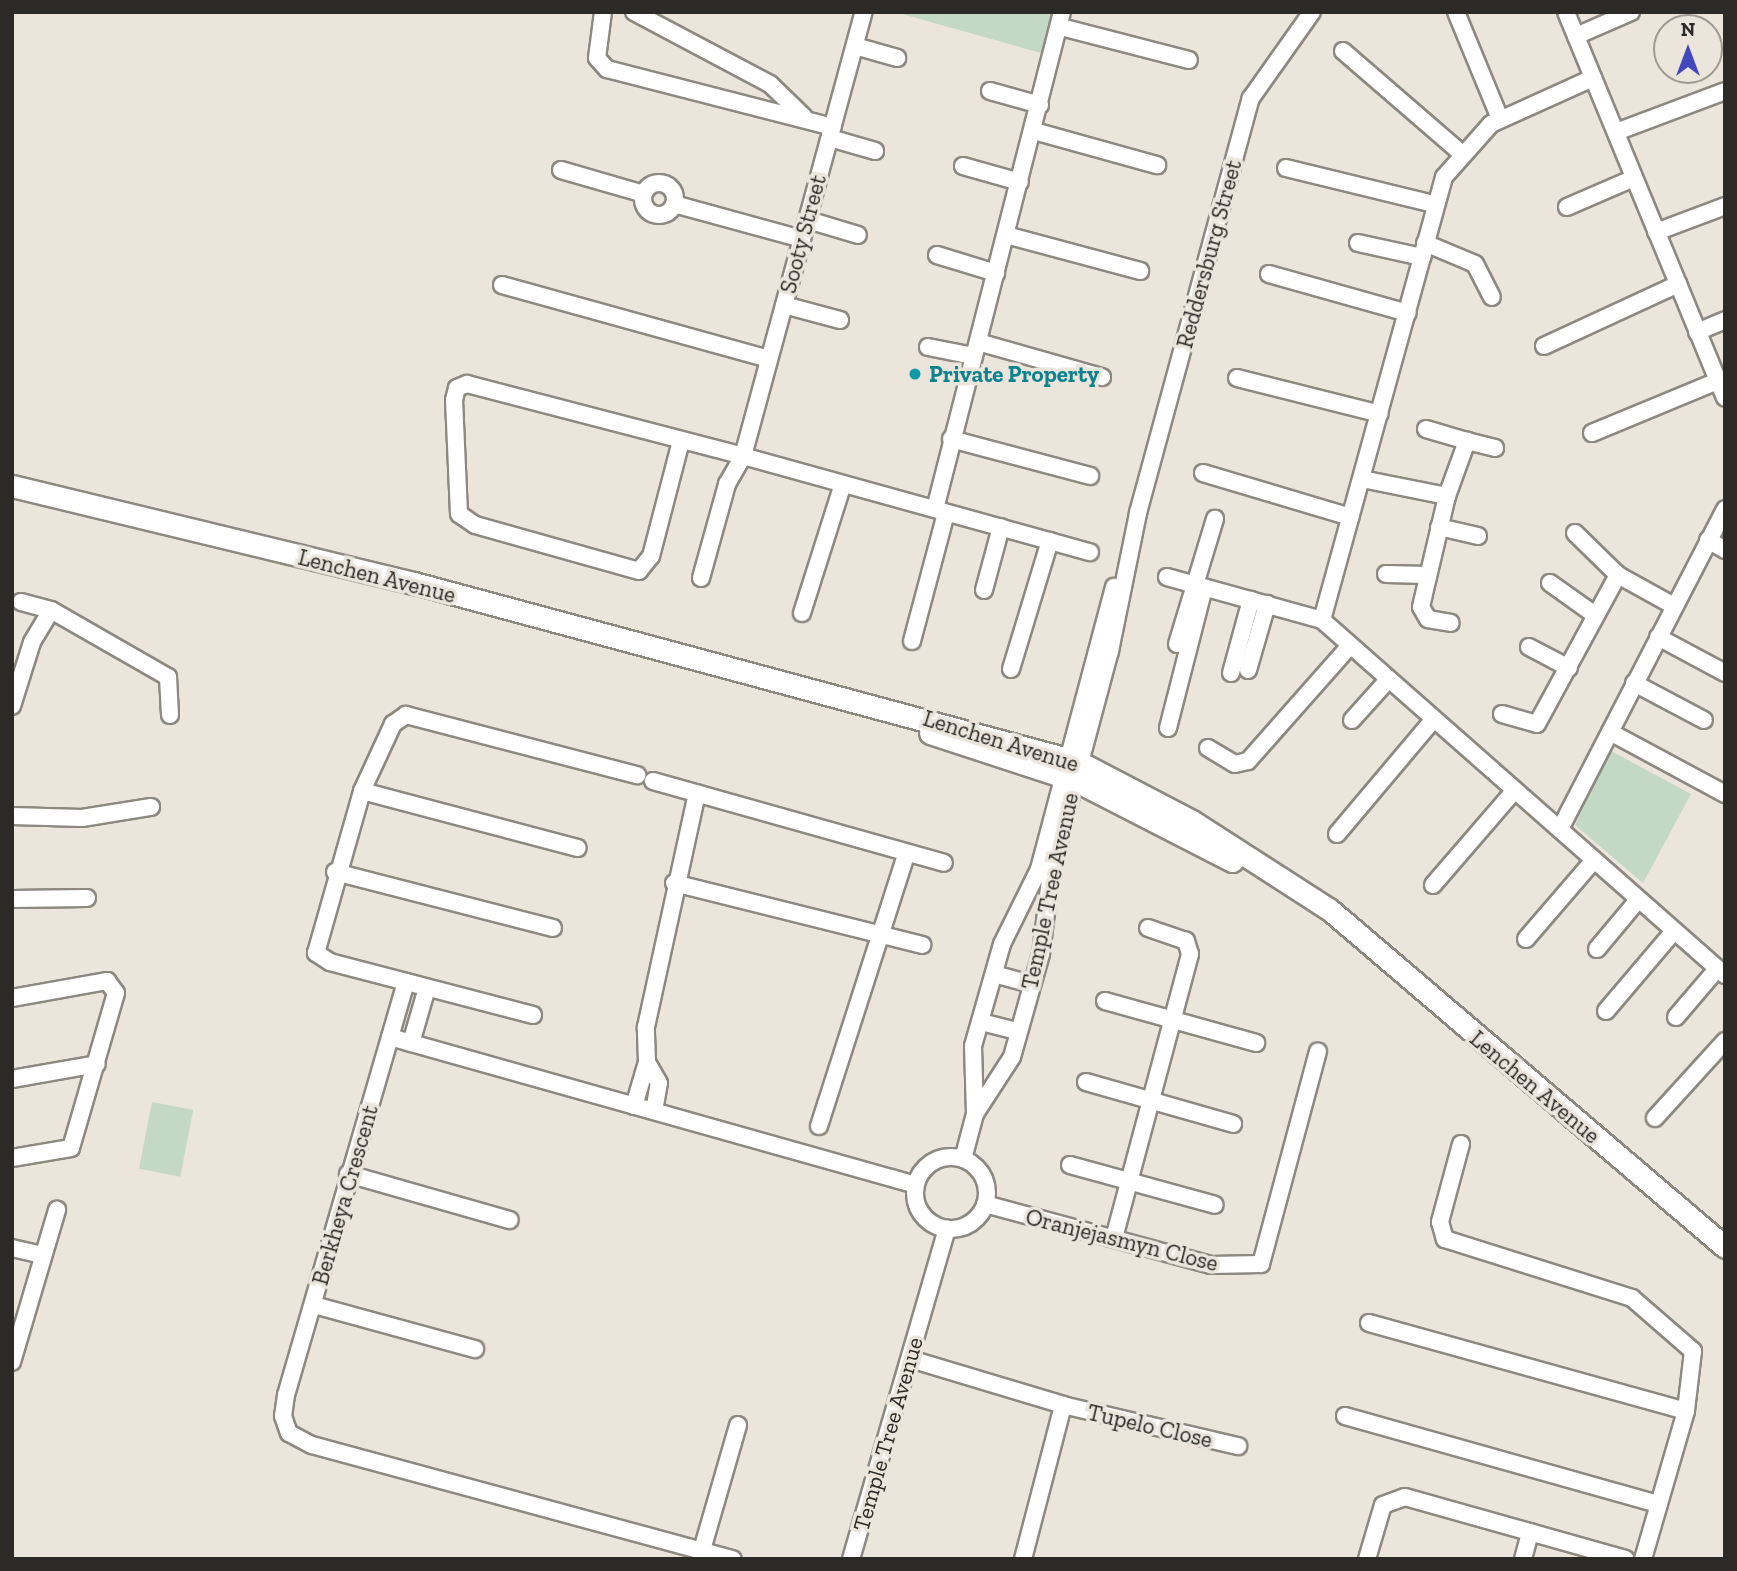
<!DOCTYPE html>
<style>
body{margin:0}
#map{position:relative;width:1737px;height:1571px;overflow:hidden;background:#ebe5dc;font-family:"Zilla Slab",serif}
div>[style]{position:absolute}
.green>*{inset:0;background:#c3d9c6;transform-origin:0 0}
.roads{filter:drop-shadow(2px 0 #8d8880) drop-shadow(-2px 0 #8d8880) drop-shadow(0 2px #8d8880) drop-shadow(0 -2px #8d8880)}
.minor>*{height:16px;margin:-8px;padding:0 8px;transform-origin:8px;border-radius:8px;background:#fff}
.minor>.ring{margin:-8px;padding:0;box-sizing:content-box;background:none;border:16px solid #fff;border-radius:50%}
.major>*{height:21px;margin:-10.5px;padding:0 10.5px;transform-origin:10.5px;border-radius:10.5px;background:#fff}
.dots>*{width:19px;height:19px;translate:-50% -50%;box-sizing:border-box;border:4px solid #ebe5dc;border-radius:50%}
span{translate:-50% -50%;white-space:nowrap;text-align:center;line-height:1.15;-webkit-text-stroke:7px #ebe5dc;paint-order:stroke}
.street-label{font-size:23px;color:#2c2a26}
.culture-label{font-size:23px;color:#0d838f;font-weight:700}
.left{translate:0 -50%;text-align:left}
.frame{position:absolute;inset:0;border:14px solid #2c2a26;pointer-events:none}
.north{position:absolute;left:1653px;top:14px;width:70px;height:70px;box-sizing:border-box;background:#ebe5dc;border:2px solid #9f9a93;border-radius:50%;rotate:0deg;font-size:19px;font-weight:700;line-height:28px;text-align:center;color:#2c2a26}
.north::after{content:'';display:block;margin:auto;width:24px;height:32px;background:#4347bc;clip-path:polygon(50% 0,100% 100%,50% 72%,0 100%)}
</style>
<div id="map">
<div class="green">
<i style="clip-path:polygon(895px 12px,1054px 12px,1045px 54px)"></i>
<i style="clip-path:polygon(1611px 751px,1691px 794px,1643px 883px,1575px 825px)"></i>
<i style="left:152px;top:1102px;width:42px;height:68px;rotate:11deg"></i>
</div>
<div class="roads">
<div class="minor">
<i style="left:603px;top:12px;width:46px;rotate:97.4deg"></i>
<i style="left:597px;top:58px;width:15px;rotate:48deg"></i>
<i style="left:607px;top:69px;width:233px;rotate:14.4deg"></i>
<i style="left:634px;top:12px;width:154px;rotate:27.9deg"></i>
<i style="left:770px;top:84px;width:47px;rotate:44.1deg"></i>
<i style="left:1456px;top:12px;width:116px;rotate:67.6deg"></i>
<i style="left:1566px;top:12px;width:417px;rotate:67.6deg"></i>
<i style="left:1061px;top:27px;width:132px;rotate:14.5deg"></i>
<i style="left:1576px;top:36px;width:60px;rotate:-23.6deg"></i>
<i style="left:855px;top:46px;width:44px;rotate:15.9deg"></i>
<i style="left:1343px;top:51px;width:156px;rotate:40.8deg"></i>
<i style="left:990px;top:91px;width:52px;rotate:15.6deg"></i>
<i style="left:1034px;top:131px;width:128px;rotate:15.5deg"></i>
<i style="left:1616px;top:132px;width:116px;rotate:-20.6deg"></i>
<i style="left:830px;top:138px;width:47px;rotate:16.1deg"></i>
<i style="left:963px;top:166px;width:59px;rotate:15.7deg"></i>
<i style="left:1286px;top:168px;width:152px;rotate:13.7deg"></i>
<i style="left:561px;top:170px;width:86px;rotate:16.1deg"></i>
<i class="ring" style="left:643px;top:183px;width:16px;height:16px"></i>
<i style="left:674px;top:204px;width:133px;rotate:15.3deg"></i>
<i style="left:1567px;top:207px;width:73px;rotate:-23.4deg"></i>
<i style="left:808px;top:220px;width:52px;rotate:16.7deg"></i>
<i style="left:1656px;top:232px;width:74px;rotate:-20.6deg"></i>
<i style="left:1006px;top:235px;width:139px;rotate:15deg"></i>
<i style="left:1358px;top:243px;width:66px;rotate:12.3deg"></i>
<i style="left:1425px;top:243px;width:54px;rotate:22.8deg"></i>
<i style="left:1475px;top:264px;width:37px;rotate:63deg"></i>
<i style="left:937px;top:255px;width:62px;rotate:17deg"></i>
<i style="left:1269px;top:274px;width:144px;rotate:15.7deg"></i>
<i style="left:502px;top:285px;width:277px;rotate:15.5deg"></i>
<i style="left:784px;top:305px;width:58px;rotate:15deg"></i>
<i style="left:1697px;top:332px;width:30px;rotate:-23deg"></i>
<i style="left:978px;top:342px;width:129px;rotate:15.8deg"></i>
<i style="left:1544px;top:346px;width:148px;rotate:-24.8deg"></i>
<i style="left:928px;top:347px;width:47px;rotate:11.1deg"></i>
<i style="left:1237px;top:378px;width:147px;rotate:14.1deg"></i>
<i style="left:1426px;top:429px;width:43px;rotate:16.3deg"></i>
<i style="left:1592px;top:433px;width:133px;rotate:-22.5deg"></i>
<i style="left:951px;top:439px;width:144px;rotate:14.9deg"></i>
<i style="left:681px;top:441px;width:119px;rotate:104.6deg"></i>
<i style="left:651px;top:556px;width:19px;rotate:129deg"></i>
<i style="left:639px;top:571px;width:170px;rotate:-164.3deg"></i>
<i style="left:475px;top:525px;width:19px;rotate:-145deg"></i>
<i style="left:459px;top:514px;width:114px;rotate:-92.5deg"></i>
<i style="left:454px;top:400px;width:12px;rotate:-76deg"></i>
<i style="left:457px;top:388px;width:11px;rotate:-22deg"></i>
<i style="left:467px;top:384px;width:285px;rotate:14.6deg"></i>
<i style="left:743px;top:456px;width:360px;rotate:15.5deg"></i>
<i style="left:1203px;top:473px;width:154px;rotate:16.6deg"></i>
<i style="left:1362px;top:479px;width:87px;rotate:11.3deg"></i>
<i style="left:1447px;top:496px;width:114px;rotate:103.2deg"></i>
<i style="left:1421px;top:607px;width:14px;rotate:60deg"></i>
<i style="left:1428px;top:619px;width:23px;rotate:10deg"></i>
<i style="left:1447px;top:496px;width:59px;rotate:-70deg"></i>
<i style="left:1467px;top:441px;width:29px;rotate:14deg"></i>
<i style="left:935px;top:509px;width:513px;rotate:-75.67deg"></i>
<i style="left:1439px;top:527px;width:40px;rotate:13deg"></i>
<i style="left:1575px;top:533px;width:60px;rotate:44.3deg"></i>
<i style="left:1618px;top:575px;width:64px;rotate:29deg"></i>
<i style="left:1708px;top:540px;width:20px;rotate:30deg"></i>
<i style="left:1386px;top:574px;width:42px;rotate:1.4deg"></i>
<i style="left:1167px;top:577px;width:161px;rotate:15.5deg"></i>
<i style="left:1322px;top:620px;width:537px;rotate:41.38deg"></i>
<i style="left:701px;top:578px;width:98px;rotate:-74.5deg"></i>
<i style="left:727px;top:484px;width:32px;rotate:-60deg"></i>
<i style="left:743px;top:456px;width:460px;rotate:-74.8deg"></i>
<i style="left:1550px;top:583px;width:55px;rotate:35.4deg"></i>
<i style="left:984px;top:590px;width:65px;rotate:-74.9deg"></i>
<i style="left:21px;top:602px;width:31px;rotate:15deg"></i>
<i style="left:51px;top:610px;width:135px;rotate:29.8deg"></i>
<i style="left:168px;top:677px;width:38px;rotate:87deg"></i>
<i style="left:802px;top:613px;width:135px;rotate:-72.4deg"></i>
<i style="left:1322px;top:620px;width:459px;rotate:-74.6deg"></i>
<i style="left:1444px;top:177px;width:71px;rotate:-48.4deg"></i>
<i style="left:1491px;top:124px;width:112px;rotate:-24.3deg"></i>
<i style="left:1658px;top:637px;width:76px;rotate:28.2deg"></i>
<i style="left:912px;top:641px;width:132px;rotate:-75.1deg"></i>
<i style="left:1177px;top:644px;width:131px;rotate:-73.1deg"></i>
<i style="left:1529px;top:647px;width:45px;rotate:27.7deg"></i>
<i style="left:1011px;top:669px;width:134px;rotate:-73.1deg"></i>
<i style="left:1248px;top:670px;width:69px;rotate:-73.9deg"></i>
<i style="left:1231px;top:673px;width:76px;rotate:-74.7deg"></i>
<i style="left:1634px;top:683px;width:79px;rotate:27.9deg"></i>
<i style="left:12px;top:706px;width:67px;rotate:-72.6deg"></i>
<i style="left:32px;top:642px;width:37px;rotate:-59deg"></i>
<i style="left:1502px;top:714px;width:36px;rotate:16deg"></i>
<i style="left:1537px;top:724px;width:170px;rotate:-61.5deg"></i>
<i style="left:1352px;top:720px;width:52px;rotate:-48.1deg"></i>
<i style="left:1168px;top:728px;width:145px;rotate:-75.6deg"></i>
<i style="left:1610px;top:732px;width:131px;rotate:28.3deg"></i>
<i style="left:1208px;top:748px;width:31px;rotate:31deg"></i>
<i style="left:1235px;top:764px;width:13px;rotate:-13deg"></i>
<i style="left:1248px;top:761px;width:152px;rotate:-48.5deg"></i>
<i style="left:653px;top:781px;width:302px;rotate:15.7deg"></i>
<i style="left:362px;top:791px;width:223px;rotate:14.8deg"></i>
<i style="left:12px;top:816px;width:70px;rotate:1.6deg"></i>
<i style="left:82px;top:818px;width:70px;rotate:-9.1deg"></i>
<i style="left:1560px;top:829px;width:360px;rotate:-62.7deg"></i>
<i style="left:1337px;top:834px;width:148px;rotate:-49.9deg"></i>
<i style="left:335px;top:872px;width:225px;rotate:14.4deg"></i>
<i style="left:674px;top:883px;width:256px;rotate:14deg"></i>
<i style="left:1433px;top:885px;width:124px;rotate:-49.2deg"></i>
<i style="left:12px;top:899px;width:75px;rotate:-0.8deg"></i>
<i style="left:1526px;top:939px;width:103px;rotate:-49.3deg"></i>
<i style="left:1597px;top:949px;width:64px;rotate:-50.1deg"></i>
<i style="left:994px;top:974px;width:39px;rotate:15deg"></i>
<i style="left:406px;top:982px;width:430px;rotate:106.2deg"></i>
<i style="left:286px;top:1395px;width:21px;rotate:98deg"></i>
<i style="left:283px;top:1416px;width:18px;rotate:71deg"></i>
<i style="left:289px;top:1433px;width:26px;rotate:28deg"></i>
<i style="left:312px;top:1445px;width:436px;rotate:15.2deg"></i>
<i style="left:12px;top:998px;width:97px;rotate:-10.1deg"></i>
<i style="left:107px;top:981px;width:15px;rotate:53deg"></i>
<i style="left:116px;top:993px;width:161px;rotate:106.2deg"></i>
<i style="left:71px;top:1148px;width:60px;rotate:170.4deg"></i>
<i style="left:1105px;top:1001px;width:157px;rotate:15.5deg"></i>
<i style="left:1606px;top:1011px;width:105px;rotate:-49.6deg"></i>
<i style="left:533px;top:1015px;width:210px;rotate:-165.4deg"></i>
<i style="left:330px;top:962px;width:17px;rotate:-147deg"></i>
<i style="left:316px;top:953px;width:168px;rotate:-74.1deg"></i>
<i style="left:362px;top:791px;width:74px;rotate:-65.2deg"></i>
<i style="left:393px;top:724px;width:16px;rotate:-35deg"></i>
<i style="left:406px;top:715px;width:239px;rotate:14.6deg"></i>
<i style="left:1676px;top:1017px;width:63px;rotate:-49.5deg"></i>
<i style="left:981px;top:1022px;width:38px;rotate:14deg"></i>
<i style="left:390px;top:1037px;width:546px;rotate:15.71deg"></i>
<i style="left:411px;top:1043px;width:57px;rotate:-73.8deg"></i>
<i style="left:12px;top:1079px;width:86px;rotate:-10deg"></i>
<i style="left:1086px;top:1082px;width:153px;rotate:15.9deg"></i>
<i style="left:634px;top:1106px;width:46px;rotate:-73.5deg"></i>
<i style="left:654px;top:1111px;width:28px;rotate:-80deg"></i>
<i style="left:659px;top:1083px;width:24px;rotate:-120deg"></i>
<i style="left:647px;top:1062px;width:35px;rotate:-92deg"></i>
<i style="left:646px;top:1027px;width:239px;rotate:-77.7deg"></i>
<i style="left:975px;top:1114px;width:68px;rotate:-91.7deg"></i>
<i style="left:973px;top:1046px;width:106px;rotate:-74.1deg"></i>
<i style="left:1002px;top:944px;width:84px;rotate:-63.7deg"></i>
<i style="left:1039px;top:869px;width:292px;rotate:-75.1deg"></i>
<i style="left:1655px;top:1118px;width:104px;rotate:-47.7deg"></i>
<i style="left:819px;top:1126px;width:285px;rotate:-72.2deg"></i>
<i style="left:1461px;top:1144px;width:81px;rotate:105.1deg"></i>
<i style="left:1440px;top:1222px;width:18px;rotate:74deg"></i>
<i style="left:1445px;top:1239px;width:196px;rotate:17.5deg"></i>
<i style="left:1632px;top:1298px;width:81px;rotate:41deg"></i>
<i style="left:1693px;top:1351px;width:60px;rotate:96.7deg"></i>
<i style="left:1686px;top:1411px;width:154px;rotate:106.2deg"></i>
<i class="ring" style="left:915px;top:1157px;width:56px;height:56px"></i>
<i style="left:963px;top:1159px;width:47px;rotate:-75.1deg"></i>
<i style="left:975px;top:1114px;width:68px;rotate:-57deg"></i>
<i style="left:1012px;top:1057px;width:107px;rotate:-74.3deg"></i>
<i style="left:1041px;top:954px;width:84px;rotate:-83.1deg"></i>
<i style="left:1051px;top:871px;width:228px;rotate:-75deg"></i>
<i style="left:1110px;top:651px;width:141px;rotate:-78.5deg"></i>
<i style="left:1138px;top:513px;width:430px;rotate:-74.8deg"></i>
<i style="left:1251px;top:98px;width:105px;rotate:-54.7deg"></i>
<i style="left:1070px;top:1165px;width:150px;rotate:15.4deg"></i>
<i style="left:348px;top:1174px;width:168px;rotate:15.9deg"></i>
<i style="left:985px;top:1204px;width:234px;rotate:15.1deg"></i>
<i style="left:1211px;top:1265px;width:50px;rotate:-1.1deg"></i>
<i style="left:1261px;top:1264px;width:220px;rotate:-75deg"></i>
<i style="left:1114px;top:1238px;width:294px;rotate:-75deg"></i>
<i style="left:1190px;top:954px;width:14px;rotate:-107deg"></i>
<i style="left:1186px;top:941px;width:40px;rotate:-161.1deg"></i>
<i style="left:12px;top:1248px;width:32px;rotate:13deg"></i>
<i style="left:314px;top:1305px;width:167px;rotate:15.3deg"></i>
<i style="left:1369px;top:1323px;width:329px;rotate:15.5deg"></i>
<i style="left:910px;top:1359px;width:160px;rotate:16.7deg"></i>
<i style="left:1063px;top:1405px;width:180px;rotate:13.2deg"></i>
<i style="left:12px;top:1362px;width:159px;rotate:-73.5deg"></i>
<i style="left:1345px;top:1416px;width:326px;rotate:15.7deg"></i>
<i style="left:702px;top:1550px;width:130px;rotate:-73.9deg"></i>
<i style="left:851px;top:1559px;width:344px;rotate:-73.8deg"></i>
<i style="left:1023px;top:1559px;width:159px;rotate:-75.4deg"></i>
<i style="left:1367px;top:1559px;width:56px;rotate:-73.5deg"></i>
<i style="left:1383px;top:1505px;width:23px;rotate:-20deg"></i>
<i style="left:1405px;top:1497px;width:229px;rotate:15.7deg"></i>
<i style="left:1523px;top:1559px;width:28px;rotate:-75deg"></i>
</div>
<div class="major">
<i style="left:12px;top:486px;width:414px;rotate:13.6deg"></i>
<i style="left:414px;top:583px;width:689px;rotate:15.07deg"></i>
<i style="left:1079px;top:762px;width:127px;rotate:27.6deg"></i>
<i style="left:1192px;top:821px;width:164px;rotate:32.8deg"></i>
<i style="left:1330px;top:910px;width:519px;rotate:40.47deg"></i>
<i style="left:930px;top:733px;width:151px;rotate:18.1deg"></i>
<i style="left:1074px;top:780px;width:178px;rotate:27.1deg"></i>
</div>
</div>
<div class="dots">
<i style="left:915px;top:374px;background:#0f9aa8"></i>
</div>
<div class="street-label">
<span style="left:803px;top:234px;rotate:-75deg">Sooty Street</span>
<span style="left:1209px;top:254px;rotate:-75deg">Reddersburg Street</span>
<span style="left:377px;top:576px;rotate:14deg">Lenchen Avenue</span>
<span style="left:1001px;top:741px;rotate:17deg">Lenchen Avenue</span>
<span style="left:1050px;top:891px;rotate:-78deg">Temple Tree Avenue</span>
<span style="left:1535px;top:1087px;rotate:40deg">Lenchen Avenue</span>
<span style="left:345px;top:1195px;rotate:-74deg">Berkheya Crescent</span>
<span style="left:1122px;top:1240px;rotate:14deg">Oranjejasmyn Close</span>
<span style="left:1150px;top:1426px;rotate:13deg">Tupelo Close</span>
<span style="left:888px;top:1434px;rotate:-74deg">Temple Tree Avenue</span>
</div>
<div class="culture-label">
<span class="left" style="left:929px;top:374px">Private Property</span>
</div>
<div class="frame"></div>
<div class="north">N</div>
</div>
